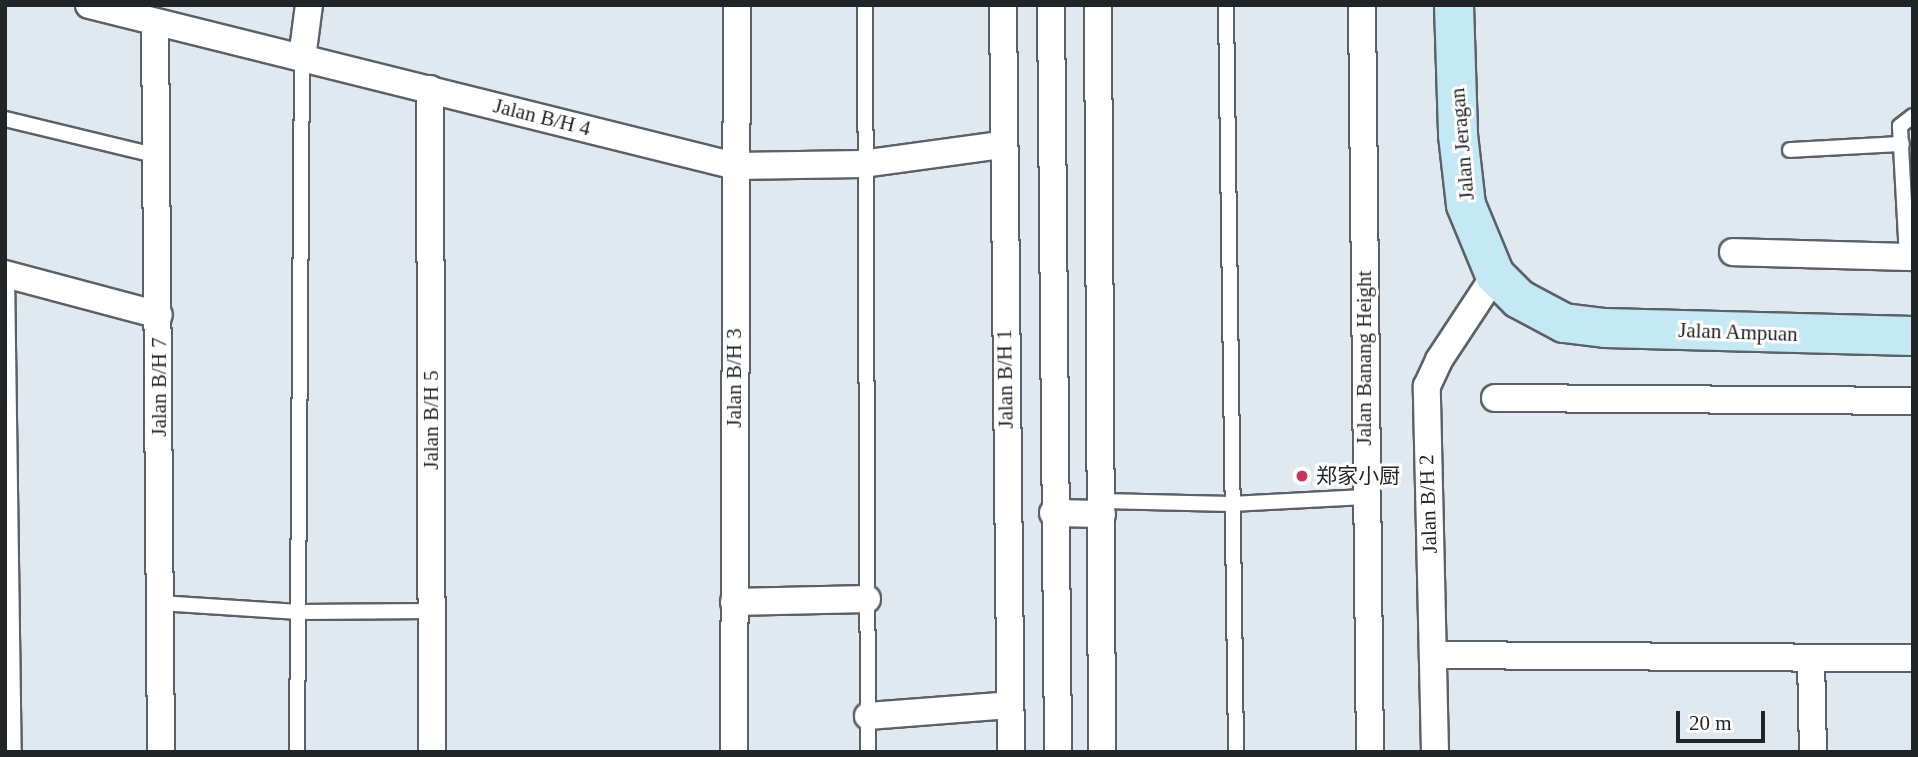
<!DOCTYPE html>
<meta charset="utf-8">
<style>
body{margin:0}
#map{position:relative;width:1918px;height:757px;overflow:hidden;background:#e1e9f0;font-family:"Times New Roman","Noto Sans SC",serif}
div>[style]{position:absolute}
.roads{filter:drop-shadow(2px 0 #5a6168) drop-shadow(-2px 0 #5a6168) drop-shadow(0 2px #5a6168) drop-shadow(0 -2px #5a6168)}
.lane>*{height:14px;margin:-7px;padding:0 7px;transform-origin:7px;border-radius:7px;background:#fff}
.street>*{height:26px;margin:-13px;padding:0 13px;transform-origin:13px;border-radius:13px;background:#fff}
.primary>*{height:38px;margin:-19px;padding:0 19px;transform-origin:19px;border-radius:19px;background:#c5e8f5}
.dots>*{width:19px;height:19px;translate:-50% -50%;box-sizing:border-box;border:4px solid #fff;border-radius:50%}
span{translate:-50% -50%;white-space:nowrap;text-align:center;line-height:1.15;-webkit-text-stroke:6px #fff;paint-order:stroke}
.street-label{font-size:21px;color:#222528}
.poi-label{font-size:21px;color:#222528}
.left{translate:0 -50%;text-align:left}
.frame{position:absolute;inset:0;border:7px solid #222528;pointer-events:none}
.scale{position:absolute;left:1676px;top:711px;width:89px;height:32px;box-sizing:border-box;border:4px solid #222528;border-top:0;padding-left:9px;font-size:21px;line-height:24px;white-space:nowrap;color:#222528;-webkit-text-stroke:5px #fff;paint-order:stroke}
</style>
<div id="map">
<div class="roads">
<div class="lane">
<i style="left:865px;top:5px;width:747px;rotate:89.77deg"></i>
<i style="left:1226px;top:5px;width:747px;rotate:89.23deg"></i>
<i style="left:5px;top:119px;width:157px;rotate:13.6deg"></i>
<i style="left:1790px;top:150px;width:112px;rotate:-3.1deg"></i>
<i style="left:1907px;top:257px;width:131px;rotate:-93.1deg"></i>
<i style="left:1900px;top:126px;width:16px;rotate:-38deg"></i>
<i style="left:7px;top:274px;width:478px;rotate:89.2deg"></i>
<i style="left:1102px;top:501px;width:129px;rotate:1.3deg"></i>
<i style="left:1231px;top:504px;width:134px;rotate:-3deg"></i>
<i style="left:160px;top:603px;width:139px;rotate:3.7deg"></i>
<i style="left:299px;top:612px;width:133px;rotate:-0.4deg"></i>
<i style="left:297px;top:752px;width:694px;rotate:-89.59deg"></i>
</div>
<div class="street">
<i style="left:89px;top:5px;width:666px;rotate:13.99deg"></i>
<i style="left:735px;top:166px;width:127px;rotate:-0.9deg"></i>
<i style="left:862px;top:164px;width:140px;rotate:-7.8deg"></i>
<i style="left:1003px;top:5px;width:747px;rotate:89.39deg"></i>
<i style="left:1051px;top:5px;width:747px;rotate:89.46deg"></i>
<i style="left:1098px;top:5px;width:747px;rotate:89.69deg"></i>
<i style="left:1362px;top:5px;width:747px;rotate:89.39deg"></i>
<i style="left:155px;top:23px;width:729px;rotate:89.53deg"></i>
<i style="left:302px;top:58px;width:53px;rotate:-82.5deg"></i>
<i style="left:430px;top:89px;width:663px;rotate:89.83deg"></i>
<i style="left:1733px;top:252px;width:180px;rotate:1.6deg"></i>
<i style="left:5px;top:274px;width:159px;rotate:14.9deg"></i>
<i style="left:1495px;top:398px;width:418px;rotate:0.4deg"></i>
<i style="left:1053px;top:513px;width:49px;rotate:1.2deg"></i>
<i style="left:734px;top:602px;width:133px;rotate:-1.3deg"></i>
<i style="left:1434px;top:655px;width:479px;rotate:0.4deg"></i>
<i style="left:1811px;top:658px;width:94px;rotate:88.8deg"></i>
<i style="left:868px;top:716px;width:142px;rotate:-4.4deg"></i>
<i style="left:734px;top:752px;width:747px;rotate:-89.77deg"></i>
<i style="left:1435px;top:752px;width:366px;rotate:-91.3deg"></i>
<i style="left:1427px;top:386px;width:29px;rotate:-65deg"></i>
<i style="left:1439px;top:360px;width:102px;rotate:-56.6deg"></i>
</div>
<div class="primary">
<i style="left:1454px;top:5px;width:130px;rotate:88.2deg"></i>
<i style="left:1458px;top:135px;width:70px;rotate:83.5deg"></i>
<i style="left:1466px;top:205px;width:76px;rotate:67.5deg"></i>
<i style="left:1495px;top:275px;width:34px;rotate:45deg"></i>
<i style="left:1519px;top:299px;width:51px;rotate:28.1deg"></i>
<i style="left:1564px;top:323px;width:41px;rotate:7deg"></i>
<i style="left:1605px;top:328px;width:308px;rotate:1.5deg"></i>
</div>
</div>
<div class="dots">
<i style="left:1302px;top:476px;background:#c43660"></i>
</div>
<div class="street-label">
<span style="left:542px;top:117px;rotate:14deg">Jalan B/H 4</span>
<span style="left:1462px;top:144px;rotate:-95deg">Jalan Jeragan</span>
<span style="left:1738px;top:332px;rotate:2deg">Jalan Ampuan</span>
<span style="left:1364px;top:358px;rotate:-90deg">Jalan Banang Height</span>
<span style="left:734px;top:378px;rotate:-90deg">Jalan B/H 3</span>
<span style="left:1005px;top:379px;rotate:-91deg">Jalan B/H 1</span>
<span style="left:159px;top:387px;rotate:-90deg">Jalan B/H 7</span>
<span style="left:431px;top:420px;rotate:-90deg">Jalan B/H 5</span>
<span style="left:1428px;top:504px;rotate:-92deg">Jalan B/H 2</span>
</div>
<div class="poi-label">
<span class="left" style="left:1316px;top:476px">郑家小厨</span>
</div>
<div class="frame"></div>
<div class="scale">20 m</div>
</div>
